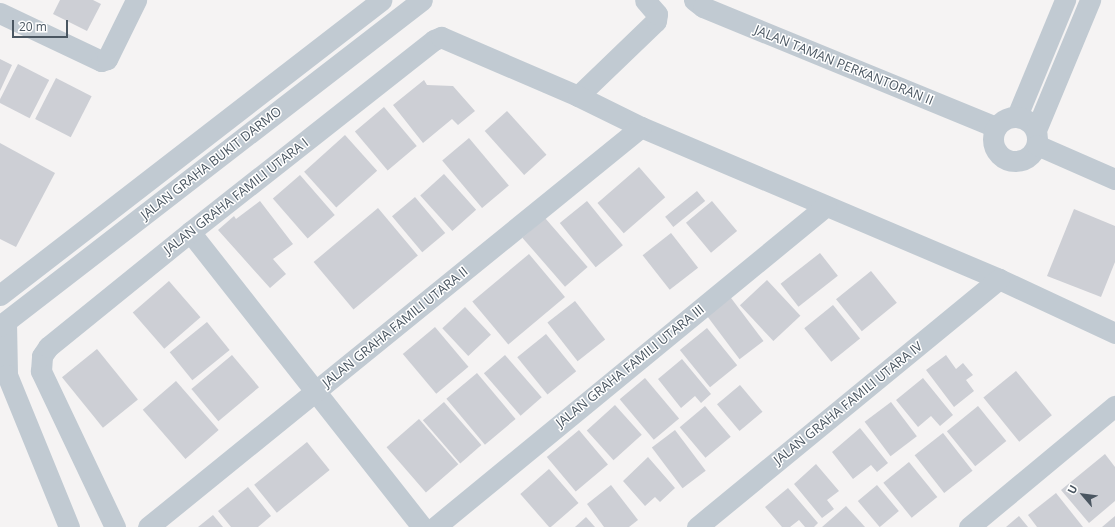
<!DOCTYPE html>
<style>
body{margin:0}
#map{position:relative;width:1115px;height:527px;overflow:hidden;background:#f5f3f3;font-family:"Open Sans",sans-serif}
div>[style]{position:absolute}
.building>*{inset:0;background:#cdcfd5;transform-origin:0 0}
.minor>*{height:21px;margin:-10.5px;padding:0 10.5px;transform-origin:10.5px;border-radius:10.5px;background:#c1cad2}
.minor>.ring{margin:-10.5px;padding:0;box-sizing:content-box;background:none;border:21px solid #c1cad2;border-radius:50%}
span{translate:-50% -50%;white-space:nowrap;text-align:center;line-height:1.15;-webkit-text-stroke:3px #fff;paint-order:stroke}
.street-label{font-size:13px;color:#4a5661}
.north{position:absolute;left:1063px;top:475px;width:40px;height:40px;-webkit-text-stroke:3px #fff;paint-order:stroke;rotate:298deg;font-size:11px;font-weight:700;line-height:16px;text-align:center;color:#4a5661}
.north::after{content:'';display:block;margin:auto;width:14px;height:18px;background:#4a5661;clip-path:polygon(50% 0,100% 100%,50% 72%,0 100%)}
.scale{position:absolute;left:12px;top:20px;width:56px;height:18px;box-sizing:border-box;border:2px solid #4a5661;border-top:0;padding-left:5px;font-size:12px;line-height:14px;white-space:nowrap;color:#4a5661;-webkit-text-stroke:3px #fff;paint-order:stroke}
</style>
<div id="map">
<div class="building">
<i style="clip-path:polygon(60px 0,93px 0,101px 4px,87px 31px,53px 14px)"></i>
<i style="clip-path:polygon(0 59px,12px 65px,0 91px)"></i>
<i style="left:18px;top:64px;width:35px;height:43px;rotate:27deg"></i>
<i style="left:56px;top:78px;width:40px;height:46px;rotate:27deg"></i>
<i style="clip-path:polygon(424px 80px,427px 85px,453px 86px,475px 111px,458px 125px,452px 119px,423px 143px,393px 105px)"></i>
<i style="left:384px;top:107px;width:51px;height:38px;rotate:50deg"></i>
<i style="left:507px;top:111px;width:59px;height:30px;rotate:48deg"></i>
<i style="left:345px;top:135px;width:48px;height:55px;rotate:48deg"></i>
<i style="left:469px;top:138px;width:62px;height:35px;rotate:50deg"></i>
<i style="clip-path:polygon(0 143px,55px 173px,16px 247px,0 239px)"></i>
<i style="left:639px;top:167px;width:40px;height:55px;rotate:49deg"></i>
<i style="left:444px;top:174px;width:48px;height:32px;rotate:48deg"></i>
<i style="left:300px;top:175px;width:53px;height:36px;rotate:49deg"></i>
<i style="left:697px;top:191px;width:13px;height:41px;rotate:51deg"></i>
<i style="left:415px;top:197px;width:47px;height:30px;rotate:50deg"></i>
<i style="clip-path:polygon(260px 201px,293px 244px,273px 259px,286px 274px,270px 288px,218px 230px,234px 216px,236px 219px)"></i>
<i style="left:587px;top:201px;width:57px;height:35px;rotate:51deg"></i>
<i style="left:712px;top:201px;width:39px;height:34px;rotate:50deg"></i>
<i style="left:378px;top:208px;width:62px;height:84px;rotate:50deg"></i>
<i style="clip-path:polygon(1074px 209px,1115px 226px,1115px 262px,1101px 297px,1047px 276px)"></i>
<i style="left:545px;top:218px;width:65px;height:30px;rotate:49deg"></i>
<i style="left:671px;top:233px;width:44px;height:36px;rotate:52deg"></i>
<i style="left:820px;top:253px;width:29px;height:50px;rotate:52deg"></i>
<i style="left:529px;top:254px;width:56px;height:74px;rotate:50deg"></i>
<i style="left:871px;top:271px;width:41px;height:45px;rotate:51deg"></i>
<i style="left:767px;top:280px;width:49px;height:37px;rotate:47deg"></i>
<i style="left:169px;top:281px;width:48px;height:48px;rotate:49deg"></i>
<i style="left:728px;top:294px;width:59px;height:30px;rotate:53deg"></i>
<i style="left:575px;top:301px;width:49px;height:35px;rotate:52deg"></i>
<i style="left:833px;top:305px;width:43px;height:37px;rotate:51deg"></i>
<i style="left:465px;top:307px;width:38px;height:31px;rotate:47deg"></i>
<i style="left:207px;top:322px;width:36px;height:48px;rotate:51deg"></i>
<i style="left:435px;top:327px;width:52px;height:42px;rotate:50deg"></i>
<i style="left:707px;top:328px;width:48px;height:35px;rotate:51deg"></i>
<i style="left:546px;top:334px;width:48px;height:37px;rotate:51deg"></i>
<i style="left:97px;top:349px;width:65px;height:45px;rotate:51deg"></i>
<i style="left:232px;top:355px;width:42px;height:53px;rotate:50deg"></i>
<i style="left:505px;top:355px;width:56px;height:28px;rotate:49deg"></i>
<i style="clip-path:polygon(946px 355px,956px 369px,963px 363px,973px 375px,966px 380px,974px 391px,954px 407px,926px 370px)"></i>
<i style="clip-path:polygon(682px 359px,711px 394px,701px 403px,695px 396px,681px 408px,658px 379px)"></i>
<i style="left:1016px;top:371px;width:57px;height:42px;rotate:51deg"></i>
<i style="left:477px;top:373px;width:60px;height:40px;rotate:50deg"></i>
<i style="left:645px;top:378px;width:53px;height:33px;rotate:50deg"></i>
<i style="clip-path:polygon(923px 378px,953px 415px,940px 426px,931px 416px,918px 427px,896px 400px)"></i>
<i style="left:176px;top:381px;width:65px;height:44px;rotate:49deg"></i>
<i style="left:740px;top:385px;width:35px;height:30px;rotate:50deg"></i>
<i style="left:444px;top:402px;width:57px;height:28px;rotate:49deg"></i>
<i style="left:891px;top:402px;width:43px;height:33px;rotate:53deg"></i>
<i style="left:615px;top:405px;width:40px;height:38px;rotate:48deg"></i>
<i style="left:705px;top:406px;width:40px;height:33px;rotate:50deg"></i>
<i style="left:978px;top:406px;width:45px;height:40px;rotate:51deg"></i>
<i style="left:419px;top:419px;width:60px;height:43px;rotate:49deg"></i>
<i style="clip-path:polygon(860px 428px,888px 463px,877px 472px,871px 465px,853px 479px,832px 452px)"></i>
<i style="left:579px;top:430px;width:45px;height:42px;rotate:50deg"></i>
<i style="left:675px;top:430px;width:51px;height:29px;rotate:53deg"></i>
<i style="left:943px;top:433px;width:48px;height:36px;rotate:52deg"></i>
<i style="left:307px;top:442px;width:36px;height:68px;rotate:51deg"></i>
<i style="clip-path:polygon(1105px 454px,1115px 467px,1115px 501px,1089px 523px,1061px 490px)"></i>
<i style="clip-path:polygon(648px 457px,675px 488px,660px 502px,655px 497px,645px 506px,623px 481px)"></i>
<i style="left:909px;top:462px;width:45px;height:33px;rotate:51deg"></i>
<i style="clip-path:polygon(816px 464px,839px 491px,827px 500px,834px 509px,822px 518px,794px 484px)"></i>
<i style="left:549px;top:469px;width:45px;height:38px;rotate:49deg"></i>
<i style="clip-path:polygon(611px 485px,638px 520px,629px 527px,604px 527px,587px 504px)"></i>
<i style="left:877px;top:485px;width:34px;height:25px;rotate:50deg"></i>
<i style="clip-path:polygon(248px 487px,271px 516px,258px 527px,231px 527px,218px 511px)"></i>
<i style="clip-path:polygon(788px 488px,818px 523px,814px 527px,805px 527px,799px 520px,790px 527px,782px 527px,765px 507px)"></i>
<i style="clip-path:polygon(1056px 493px,1083px 527px,1037px 527px,1028px 515px)"></i>
<i style="clip-path:polygon(846px 506px,865px 527px,822px 527px)"></i>
<i style="clip-path:polygon(213px 515px,223px 527px,198px 527px)"></i>
<i style="clip-path:polygon(1019px 516px,1028px 527px,1006px 527px)"></i>
<i style="clip-path:polygon(1115px 516px,1115px 527px,1102px 527px)"></i>
<i style="clip-path:polygon(586px 517px,595px 527px,575px 527px)"></i>
</div>
<div class="minor">
<i style="left:694px;top:0;width:11px;rotate:38deg"></i>
<i style="left:703px;top:7px;width:317px;rotate:22.3deg"></i>
<i style="left:0;top:13px;width:112px;rotate:25.4deg"></i>
<i style="left:101px;top:61px;width:6px;rotate:-18deg"></i>
<i style="left:107px;top:59px;width:66px;rotate:-63.8deg"></i>
<i style="left:578px;top:96px;width:108px;rotate:-43.9deg"></i>
<i style="left:656px;top:21px;width:7px;rotate:-82deg"></i>
<i style="left:657px;top:14px;width:18px;rotate:-131deg"></i>
<i style="left:1017px;top:116px;width:126px;rotate:-67.5deg"></i>
<i class="ring" style="left:993px;top:117px;width:23px;height:23px"></i>
<i style="left:1036px;top:130px;width:141px;rotate:-67.4deg"></i>
<i style="left:1037px;top:145px;width:85px;rotate:23.6deg"></i>
<i style="left:190px;top:232px;width:375px;rotate:51.8deg"></i>
<i style="left:0;top:295px;width:482px;rotate:-37.7deg"></i>
<i style="left:6px;top:322px;width:53px;rotate:88.9deg"></i>
<i style="left:7px;top:375px;width:164px;rotate:67.8deg"></i>
<i style="left:0;top:326px;width:533px;rotate:-37.69deg"></i>
<i style="left:115px;top:527px;width:173px;rotate:-115.4deg"></i>
<i style="left:41px;top:371px;width:15px;rotate:-86deg"></i>
<i style="left:42px;top:356px;width:11px;rotate:-56deg"></i>
<i style="left:48px;top:347px;width:183px;rotate:-39deg"></i>
<i style="left:190px;top:232px;width:310px;rotate:-38.2deg"></i>
<i style="left:434px;top:40px;width:8px;rotate:-23deg"></i>
<i style="left:441px;top:37px;width:149px;rotate:23.3deg"></i>
<i style="left:578px;top:96px;width:70px;rotate:26.2deg"></i>
<i style="left:641px;top:127px;width:389px;rotate:23deg"></i>
<i style="left:999px;top:279px;width:128px;rotate:25deg"></i>
<i style="left:148px;top:527px;width:635px;rotate:-39.05deg"></i>
<i style="left:435px;top:527px;width:506px;rotate:-39.39deg"></i>
<i style="left:697px;top:527px;width:391px;rotate:-39.4deg"></i>
<i style="left:969px;top:527px;width:190px;rotate:-39.7deg"></i>
</div>
<div class="street-label">
<span style="left:844px;top:65px;rotate:22deg">JALAN TAMAN PERKANTORAN II</span>
<span style="left:211px;top:163px;rotate:-38deg">JALAN GRAHA BUKIT DARMO</span>
<span style="left:236px;top:196px;rotate:-38deg">JALAN GRAHA FAMILI UTARA I</span>
<span style="left:395px;top:327px;rotate:-39deg">JALAN GRAHA FAMILI UTARA II</span>
<span style="left:630px;top:366px;rotate:-39deg">JALAN GRAHA FAMILI UTARA III</span>
<span style="left:848px;top:403px;rotate:-39deg">JALAN GRAHA FAMILI UTARA IV</span>
</div>
<div class="north">U</div>
<div class="scale">20 m</div>
</div>
